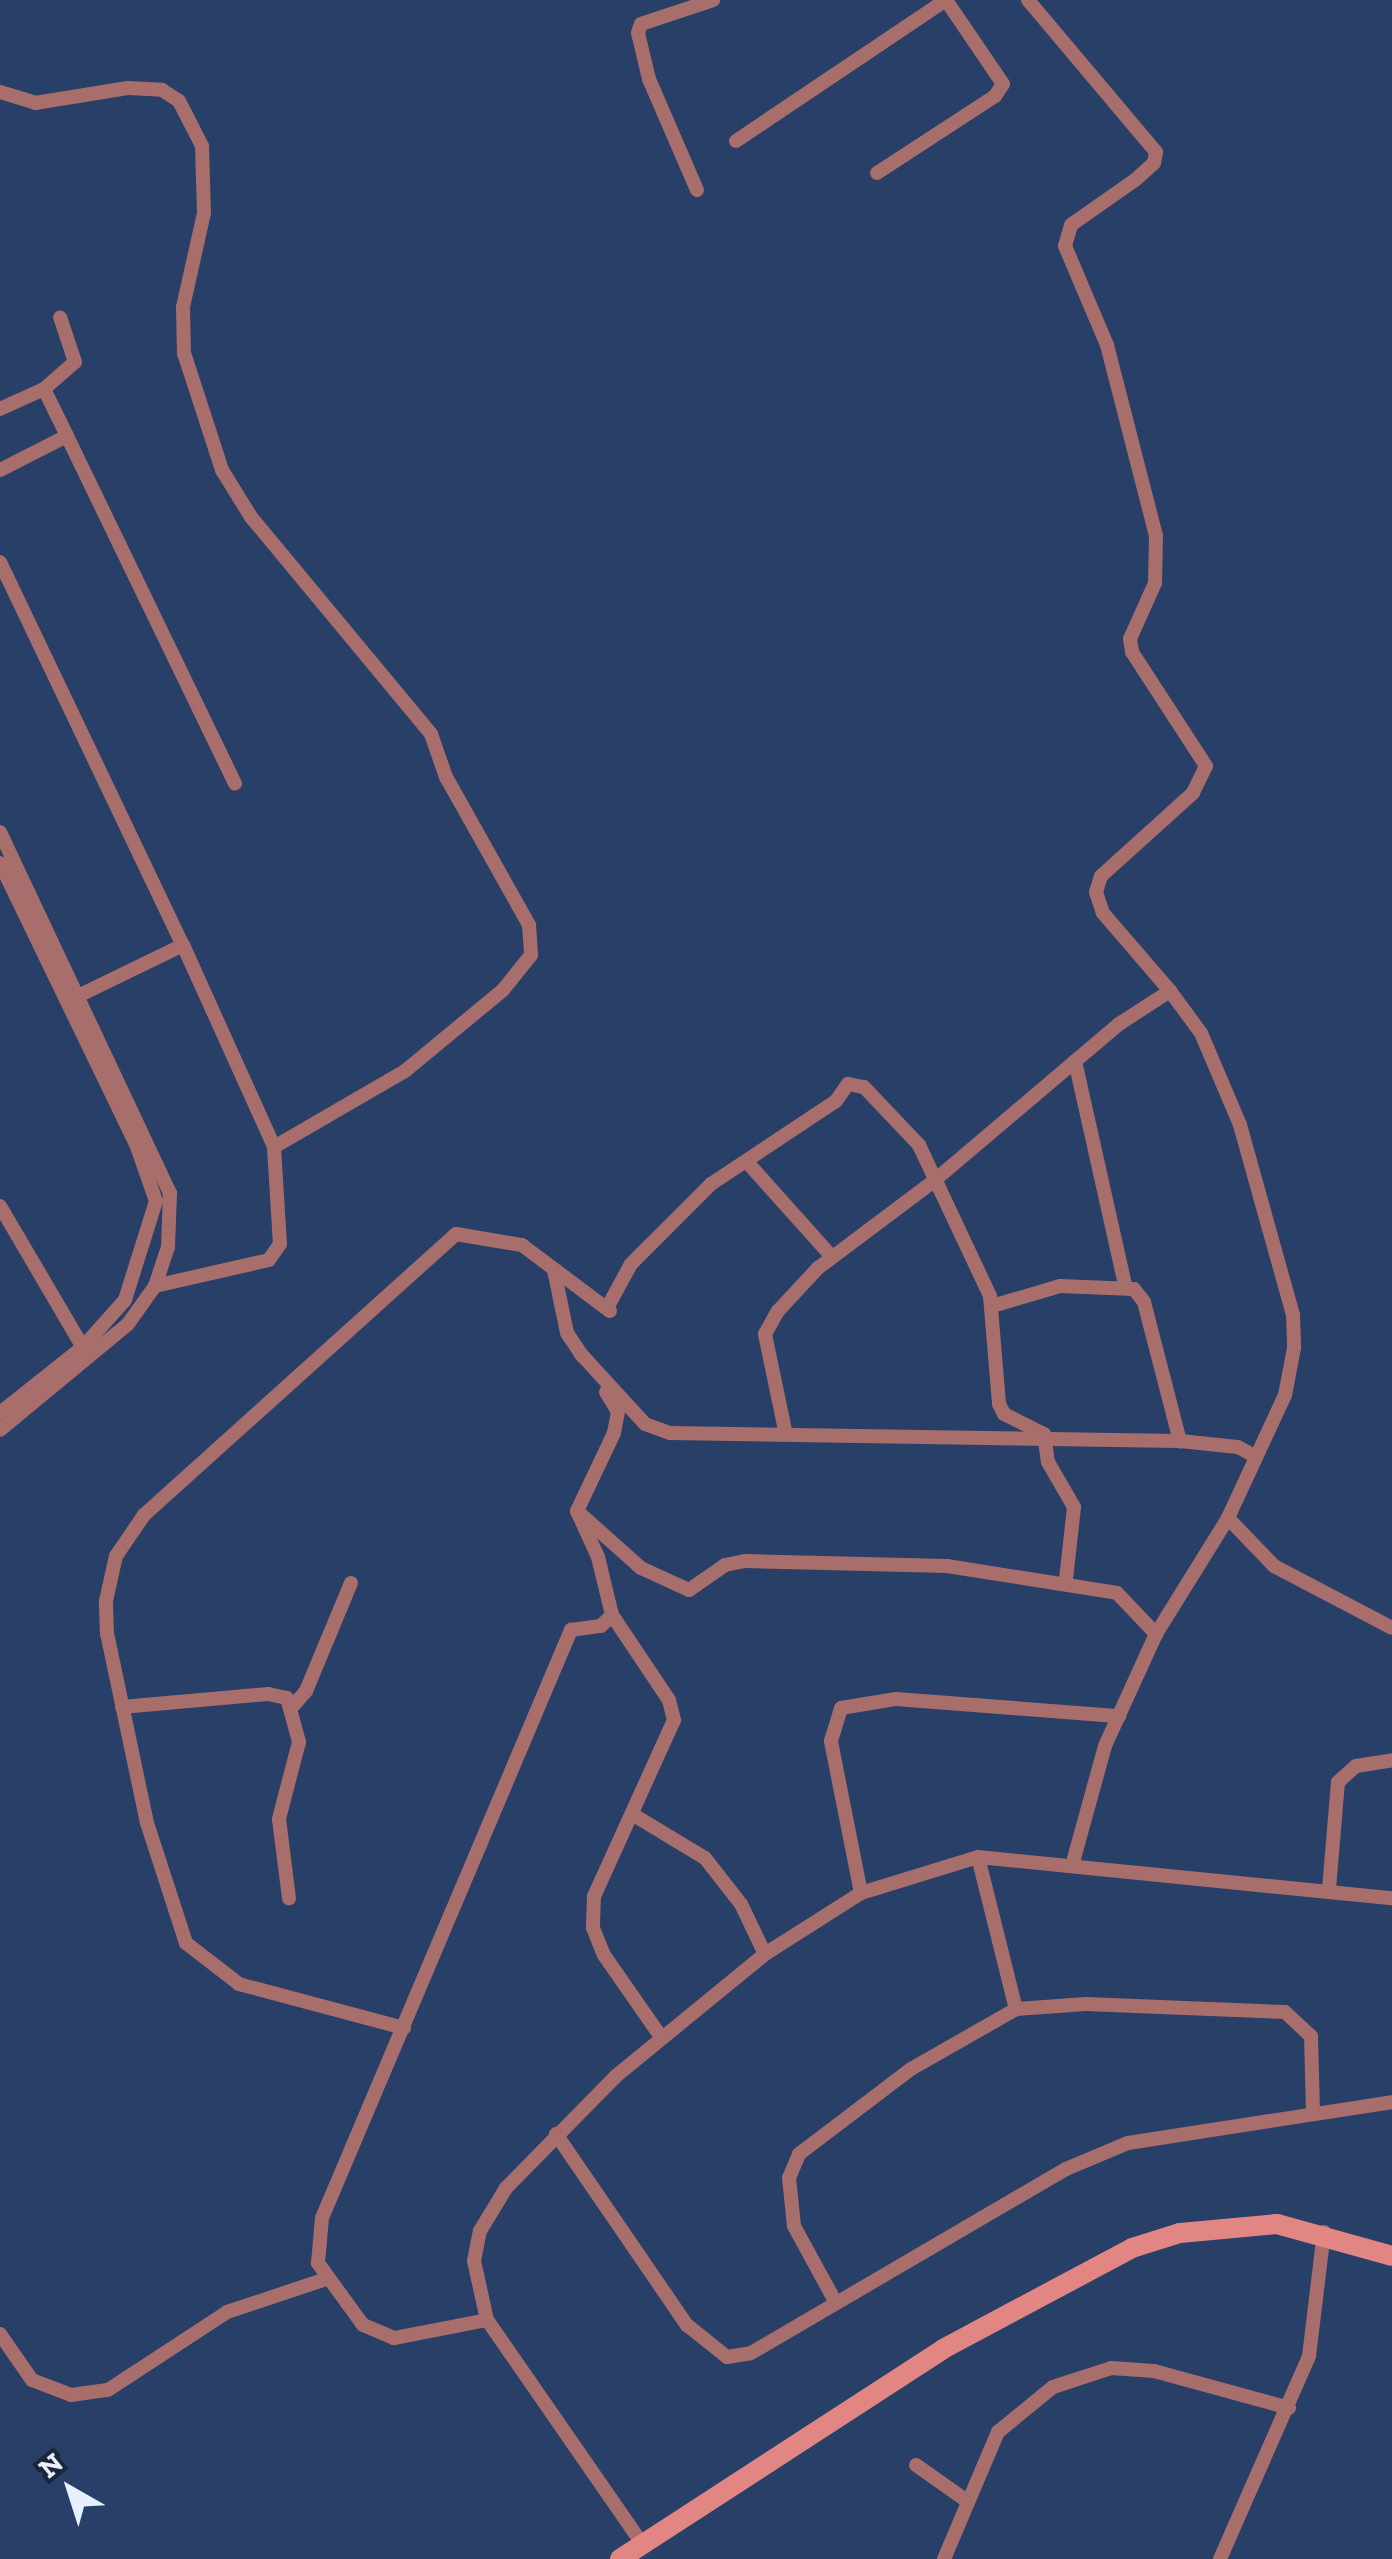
<!DOCTYPE html>
<style>
body{margin:0}
#map{position:relative;width:1392px;height:2559px;overflow:hidden;background:#283f67;font-family:"Zilla Slab",serif}
div>[style]{position:absolute}
.minor>*{height:14px;margin:-7px;padding:0 7px;transform-origin:7px;border-radius:7px;background:#a86e6c}
.secondary>*{height:20px;margin:-10px;padding:0 10px;transform-origin:10px;border-radius:10px;background:#e28684}
span{translate:-50% -50%;white-space:nowrap;text-align:center;line-height:1.15;-webkit-text-stroke:10px #1c2639;paint-order:stroke}
.north{position:absolute;left:20px;top:2439px;width:100px;height:100px;-webkit-text-stroke:8px #1c2639;paint-order:stroke;rotate:321deg;font-size:28px;font-weight:700;line-height:40px;text-align:center;color:#e7f0ff}
.north::after{content:'';display:block;margin:auto;width:35px;height:45px;background:#e7f0ff;clip-path:polygon(50% 0,100% 100%,50% 72%,0 100%)}
</style>
<div id="map">
<div class="minor">
<i style="left:1028px;top:0;width:199px;rotate:49.9deg"></i>
<i style="left:1156px;top:152px;width:11px;rotate:100deg"></i>
<i style="left:1154px;top:163px;width:25px;rotate:138deg"></i>
<i style="left:1135px;top:180px;width:78px;rotate:144.9deg"></i>
<i style="left:1071px;top:225px;width:22px;rotate:106deg"></i>
<i style="left:1065px;top:246px;width:108px;rotate:67deg"></i>
<i style="left:1107px;top:345px;width:197px;rotate:75.6deg"></i>
<i style="left:1156px;top:536px;width:47px;rotate:91.2deg"></i>
<i style="left:1155px;top:583px;width:61px;rotate:114.1deg"></i>
<i style="left:1130px;top:639px;width:13px;rotate:81deg"></i>
<i style="left:1132px;top:652px;width:136px;rotate:57deg"></i>
<i style="left:1206px;top:766px;width:30px;rotate:116deg"></i>
<i style="left:1193px;top:793px;width:124px;rotate:137.9deg"></i>
<i style="left:1101px;top:876px;width:17px;rotate:107deg"></i>
<i style="left:1096px;top:892px;width:22px;rotate:72deg"></i>
<i style="left:1103px;top:913px;width:103px;rotate:49.3deg"></i>
<i style="left:0;top:92px;width:37px;rotate:17deg"></i>
<i style="left:35px;top:103px;width:94px;rotate:-9.2deg"></i>
<i style="left:128px;top:88px;width:34px;rotate:3deg"></i>
<i style="left:162px;top:90px;width:20px;rotate:33deg"></i>
<i style="left:179px;top:101px;width:51px;rotate:62.9deg"></i>
<i style="left:202px;top:146px;width:67px;rotate:88.3deg"></i>
<i style="left:204px;top:213px;width:96px;rotate:102.6deg"></i>
<i style="left:183px;top:307px;width:46px;rotate:88.8deg"></i>
<i style="left:184px;top:353px;width:123px;rotate:72deg"></i>
<i style="left:222px;top:470px;width:55px;rotate:58.3deg"></i>
<i style="left:251px;top:517px;width:282px;rotate:50.3deg"></i>
<i style="left:431px;top:734px;width:46px;rotate:70.8deg"></i>
<i style="left:446px;top:777px;width:170px;rotate:60.7deg"></i>
<i style="left:529px;top:925px;width:30px;rotate:86deg"></i>
<i style="left:531px;top:955px;width:45px;rotate:128.7deg"></i>
<i style="left:503px;top:990px;width:127px;rotate:140.4deg"></i>
<i style="left:405px;top:1071px;width:151px;rotate:149.9deg"></i>
<i style="left:736px;top:141px;width:253px;rotate:-33.9deg"></i>
<i style="left:877px;top:173px;width:141px;rotate:-33.1deg"></i>
<i style="left:995px;top:96px;width:14px;rotate:-56deg"></i>
<i style="left:1003px;top:84px;width:102px;rotate:-124.2deg"></i>
<i style="left:697px;top:190px;width:121px;rotate:-113.4deg"></i>
<i style="left:649px;top:79px;width:47px;rotate:-103.4deg"></i>
<i style="left:638px;top:33px;width:9px;rotate:-72deg"></i>
<i style="left:641px;top:24px;width:76px;rotate:-18.4deg"></i>
<i style="left:44px;top:389px;width:41px;rotate:-41.1deg"></i>
<i style="left:75px;top:362px;width:47px;rotate:-108.4deg"></i>
<i style="left:0;top:409px;width:48px;rotate:-24.4deg"></i>
<i style="left:44px;top:389px;width:52px;rotate:63.9deg"></i>
<i style="left:0;top:470px;width:75px;rotate:-26.9deg"></i>
<i style="left:67px;top:436px;width:386px;rotate:64.2deg"></i>
<i style="left:0;top:562px;width:424px;rotate:64.5deg"></i>
<i style="left:0;top:832px;width:399px;rotate:64.8deg"></i>
<i style="left:170px;top:1193px;width:54px;rotate:92.1deg"></i>
<i style="left:168px;top:1247px;width:41px;rotate:108.4deg"></i>
<i style="left:155px;top:1286px;width:47px;rotate:125.4deg"></i>
<i style="left:128px;top:1324px;width:166px;rotate:140.4deg"></i>
<i style="left:0;top:863px;width:312px;rotate:64.2deg"></i>
<i style="left:136px;top:1144px;width:60px;rotate:70.7deg"></i>
<i style="left:156px;top:1201px;width:104px;rotate:107.4deg"></i>
<i style="left:125px;top:1300px;width:63px;rotate:131.8deg"></i>
<i style="left:83px;top:1347px;width:106px;rotate:141.5deg"></i>
<i style="left:76px;top:997px;width:119px;rotate:-25.9deg"></i>
<i style="left:183px;top:945px;width:222px;rotate:65.7deg"></i>
<i style="left:274px;top:1147px;width:97px;rotate:86.5deg"></i>
<i style="left:280px;top:1244px;width:19px;rotate:125deg"></i>
<i style="left:269px;top:1260px;width:117px;rotate:167.2deg"></i>
<i style="left:1075px;top:1061px;width:230px;rotate:77.4deg"></i>
<i style="left:748px;top:1163px;width:126px;rotate:48.2deg"></i>
<i style="left:0;top:1206px;width:172px;rotate:59.6deg"></i>
<i style="left:554px;top:1270px;width:64px;rotate:78.3deg"></i>
<i style="left:567px;top:1333px;width:29px;rotate:56deg"></i>
<i style="left:992px;top:1306px;width:71px;rotate:-16.4deg"></i>
<i style="left:1060px;top:1286px;width:74px;rotate:2.3deg"></i>
<i style="left:1134px;top:1289px;width:16px;rotate:52deg"></i>
<i style="left:1144px;top:1302px;width:144px;rotate:75.5deg"></i>
<i style="left:1180px;top:1441px;width:58px;rotate:5.9deg"></i>
<i style="left:1238px;top:1447px;width:18px;rotate:29deg"></i>
<i style="left:607px;top:1308px;width:50px;rotate:-61.4deg"></i>
<i style="left:631px;top:1264px;width:113px;rotate:-45deg"></i>
<i style="left:711px;top:1184px;width:150px;rotate:-33.6deg"></i>
<i style="left:836px;top:1101px;width:21px;rotate:-55deg"></i>
<i style="left:848px;top:1084px;width:16px;rotate:11deg"></i>
<i style="left:864px;top:1087px;width:80px;rotate:46.5deg"></i>
<i style="left:919px;top:1145px;width:167px;rotate:64.8deg"></i>
<i style="left:990px;top:1296px;width:108px;rotate:85.2deg"></i>
<i style="left:999px;top:1404px;width:11px;rotate:63deg"></i>
<i style="left:1004px;top:1414px;width:45px;rotate:26.6deg"></i>
<i style="left:1044px;top:1434px;width:28px;rotate:82deg"></i>
<i style="left:1048px;top:1462px;width:52px;rotate:60deg"></i>
<i style="left:1074px;top:1507px;width:73px;rotate:96.3deg"></i>
<i style="left:580px;top:1353px;width:96px;rotate:47.5deg"></i>
<i style="left:645px;top:1424px;width:27px;rotate:20deg"></i>
<i style="left:670px;top:1433px;width:510px;rotate:0.9deg"></i>
<i style="left:606px;top:1392px;width:23px;rotate:59deg"></i>
<i style="left:618px;top:1412px;width:21px;rotate:101deg"></i>
<i style="left:614px;top:1433px;width:86px;rotate:115.4deg"></i>
<i style="left:577px;top:1511px;width:51px;rotate:65.5deg"></i>
<i style="left:598px;top:1557px;width:60px;rotate:76.4deg"></i>
<i style="left:785px;top:1430px;width:98px;rotate:-101.8deg"></i>
<i style="left:765px;top:1334px;width:26px;rotate:-61deg"></i>
<i style="left:778px;top:1311px;width:59px;rotate:-47.1deg"></i>
<i style="left:818px;top:1268px;width:146px;rotate:-36.9deg"></i>
<i style="left:935px;top:1180px;width:241px;rotate:-40.3deg"></i>
<i style="left:1119px;top:1024px;width:61px;rotate:-32.9deg"></i>
<i style="left:1170px;top:991px;width:52px;rotate:53.6deg"></i>
<i style="left:1201px;top:1033px;width:100px;rotate:67deg"></i>
<i style="left:1240px;top:1125px;width:197px;rotate:74.4deg"></i>
<i style="left:1293px;top:1315px;width:33px;rotate:88deg"></i>
<i style="left:1294px;top:1348px;width:48px;rotate:100.8deg"></i>
<i style="left:1285px;top:1395px;width:136px;rotate:114.9deg"></i>
<i style="left:1228px;top:1518px;width:137px;rotate:121.8deg"></i>
<i style="left:1156px;top:1634px;width:123px;rotate:114.5deg"></i>
<i style="left:1105px;top:1746px;width:120px;rotate:105.4deg"></i>
<i style="left:577px;top:1511px;width:86px;rotate:41.7deg"></i>
<i style="left:641px;top:1568px;width:53px;rotate:24.6deg"></i>
<i style="left:689px;top:1590px;width:44px;rotate:-34.8deg"></i>
<i style="left:725px;top:1565px;width:21px;rotate:-11deg"></i>
<i style="left:746px;top:1561px;width:201px;rotate:1.4deg"></i>
<i style="left:947px;top:1566px;width:172px;rotate:9deg"></i>
<i style="left:1117px;top:1593px;width:57px;rotate:46.4deg"></i>
<i style="left:1228px;top:1518px;width:66px;rotate:46.2deg"></i>
<i style="left:1274px;top:1566px;width:133px;rotate:27.7deg"></i>
<i style="left:293px;top:1706px;width:20px;rotate:-49deg"></i>
<i style="left:306px;top:1691px;width:117px;rotate:-67.4deg"></i>
<i style="left:122px;top:1707px;width:147px;rotate:-5.1deg"></i>
<i style="left:268px;top:1694px;width:19px;rotate:12deg"></i>
<i style="left:287px;top:1698px;width:46px;rotate:74.7deg"></i>
<i style="left:299px;top:1742px;width:80px;rotate:104.6deg"></i>
<i style="left:279px;top:1819px;width:80px;rotate:82.8deg"></i>
<i style="left:632px;top:1814px;width:85px;rotate:31.1deg"></i>
<i style="left:705px;top:1858px;width:58px;rotate:52deg"></i>
<i style="left:741px;top:1904px;width:55px;rotate:64.4deg"></i>
<i style="left:978px;top:1857px;width:157px;rotate:76deg"></i>
<i style="left:1329px;top:1889px;width:107px;rotate:-85.2deg"></i>
<i style="left:1338px;top:1782px;width:24px;rotate:-42deg"></i>
<i style="left:1356px;top:1766px;width:36px;rotate:-9deg"></i>
<i style="left:861px;top:1893px;width:155px;rotate:-101.2deg"></i>
<i style="left:831px;top:1741px;width:34px;rotate:-73deg"></i>
<i style="left:841px;top:1708px;width:56px;rotate:-9.3deg"></i>
<i style="left:896px;top:1699px;width:224px;rotate:4.4deg"></i>
<i style="left:404px;top:2028px;width:171px;rotate:-165.1deg"></i>
<i style="left:239px;top:1984px;width:67px;rotate:-142.3deg"></i>
<i style="left:186px;top:1943px;width:126px;rotate:-108deg"></i>
<i style="left:147px;top:1823px;width:193px;rotate:-101.9deg"></i>
<i style="left:107px;top:1634px;width:33px;rotate:-92deg"></i>
<i style="left:106px;top:1601px;width:46px;rotate:-77.5deg"></i>
<i style="left:116px;top:1556px;width:50px;rotate:-55.7deg"></i>
<i style="left:144px;top:1515px;width:420px;rotate:-42deg"></i>
<i style="left:456px;top:1234px;width:67px;rotate:9.5deg"></i>
<i style="left:522px;top:1245px;width:110px;rotate:36.9deg"></i>
<i style="left:556px;top:2134px;width:232px;rotate:55.6deg"></i>
<i style="left:687px;top:2325px;width:51px;rotate:38.7deg"></i>
<i style="left:727px;top:2357px;width:24px;rotate:-9deg"></i>
<i style="left:751px;top:2353px;width:365px;rotate:-30.3deg"></i>
<i style="left:1066px;top:2169px;width:67px;rotate:-22.8deg"></i>
<i style="left:1128px;top:2143px;width:267px;rotate:-8.8deg"></i>
<i style="left:836px;top:2303px;width:88px;rotate:-118.6deg"></i>
<i style="left:794px;top:2226px;width:48px;rotate:-95.9deg"></i>
<i style="left:789px;top:2178px;width:26px;rotate:-67deg"></i>
<i style="left:799px;top:2154px;width:141px;rotate:-37.2deg"></i>
<i style="left:911px;top:2069px;width:121px;rotate:-29.7deg"></i>
<i style="left:1016px;top:2009px;width:70px;rotate:-4.1deg"></i>
<i style="left:1086px;top:2004px;width:199px;rotate:2.3deg"></i>
<i style="left:1285px;top:2012px;width:35px;rotate:43deg"></i>
<i style="left:1311px;top:2036px;width:75px;rotate:88.5deg"></i>
<i style="left:487px;top:2320px;width:95px;rotate:169deg"></i>
<i style="left:394px;top:2338px;width:34px;rotate:-157deg"></i>
<i style="left:363px;top:2325px;width:77px;rotate:-126deg"></i>
<i style="left:318px;top:2263px;width:45px;rotate:-84.9deg"></i>
<i style="left:322px;top:2218px;width:639px;rotate:-67.05deg"></i>
<i style="left:571px;top:1630px;width:30px;rotate:-8deg"></i>
<i style="left:601px;top:1626px;width:16px;rotate:-45deg"></i>
<i style="left:612px;top:1615px;width:102px;rotate:56.2deg"></i>
<i style="left:669px;top:1700px;width:21px;rotate:76deg"></i>
<i style="left:674px;top:1720px;width:193px;rotate:114.4deg"></i>
<i style="left:594px;top:1896px;width:32px;rotate:92deg"></i>
<i style="left:593px;top:1928px;width:29px;rotate:68deg"></i>
<i style="left:604px;top:1955px;width:100px;rotate:55.2deg"></i>
<i style="left:0;top:2334px;width:56px;rotate:55.2deg"></i>
<i style="left:32px;top:2380px;width:42px;rotate:21deg"></i>
<i style="left:71px;top:2395px;width:37px;rotate:-8deg"></i>
<i style="left:108px;top:2390px;width:142px;rotate:-33.2deg"></i>
<i style="left:227px;top:2312px;width:104px;rotate:-18.4deg"></i>
<i style="left:916px;top:2465px;width:62px;rotate:35.2deg"></i>
<i style="left:643px;top:2545px;width:274px;rotate:-124.7deg"></i>
<i style="left:487px;top:2320px;width:60px;rotate:-102.4deg"></i>
<i style="left:474px;top:2261px;width:31px;rotate:-79deg"></i>
<i style="left:480px;top:2231px;width:50px;rotate:-58.8deg"></i>
<i style="left:506px;top:2188px;width:157px;rotate:-45.5deg"></i>
<i style="left:616px;top:2076px;width:193px;rotate:-39.3deg"></i>
<i style="left:765px;top:1954px;width:114px;rotate:-32.4deg"></i>
<i style="left:861px;top:1893px;width:122px;rotate:-17.1deg"></i>
<i style="left:978px;top:1857px;width:416px;rotate:5.7deg"></i>
<i style="left:944px;top:2559px;width:138px;rotate:-67deg"></i>
<i style="left:998px;top:2432px;width:71px;rotate:-39.3deg"></i>
<i style="left:1053px;top:2387px;width:61px;rotate:-18.1deg"></i>
<i style="left:1111px;top:2368px;width:43px;rotate:4deg"></i>
<i style="left:1154px;top:2371px;width:140px;rotate:15.3deg"></i>
<i style="left:1220px;top:2559px;width:222px;rotate:-66.3deg"></i>
<i style="left:1309px;top:2356px;width:125px;rotate:-83.1deg"></i>
</div>
<div class="secondary">
<i style="left:620px;top:2559px;width:385px;rotate:-33deg"></i>
<i style="left:943px;top:2349px;width:214px;rotate:-28.1deg"></i>
<i style="left:1132px;top:2248px;width:50px;rotate:-17.4deg"></i>
<i style="left:1180px;top:2233px;width:97px;rotate:-5.3deg"></i>
<i style="left:1277px;top:2224px;width:119px;rotate:15.5deg"></i>
</div>
<div class="north">N</div>
</div>
